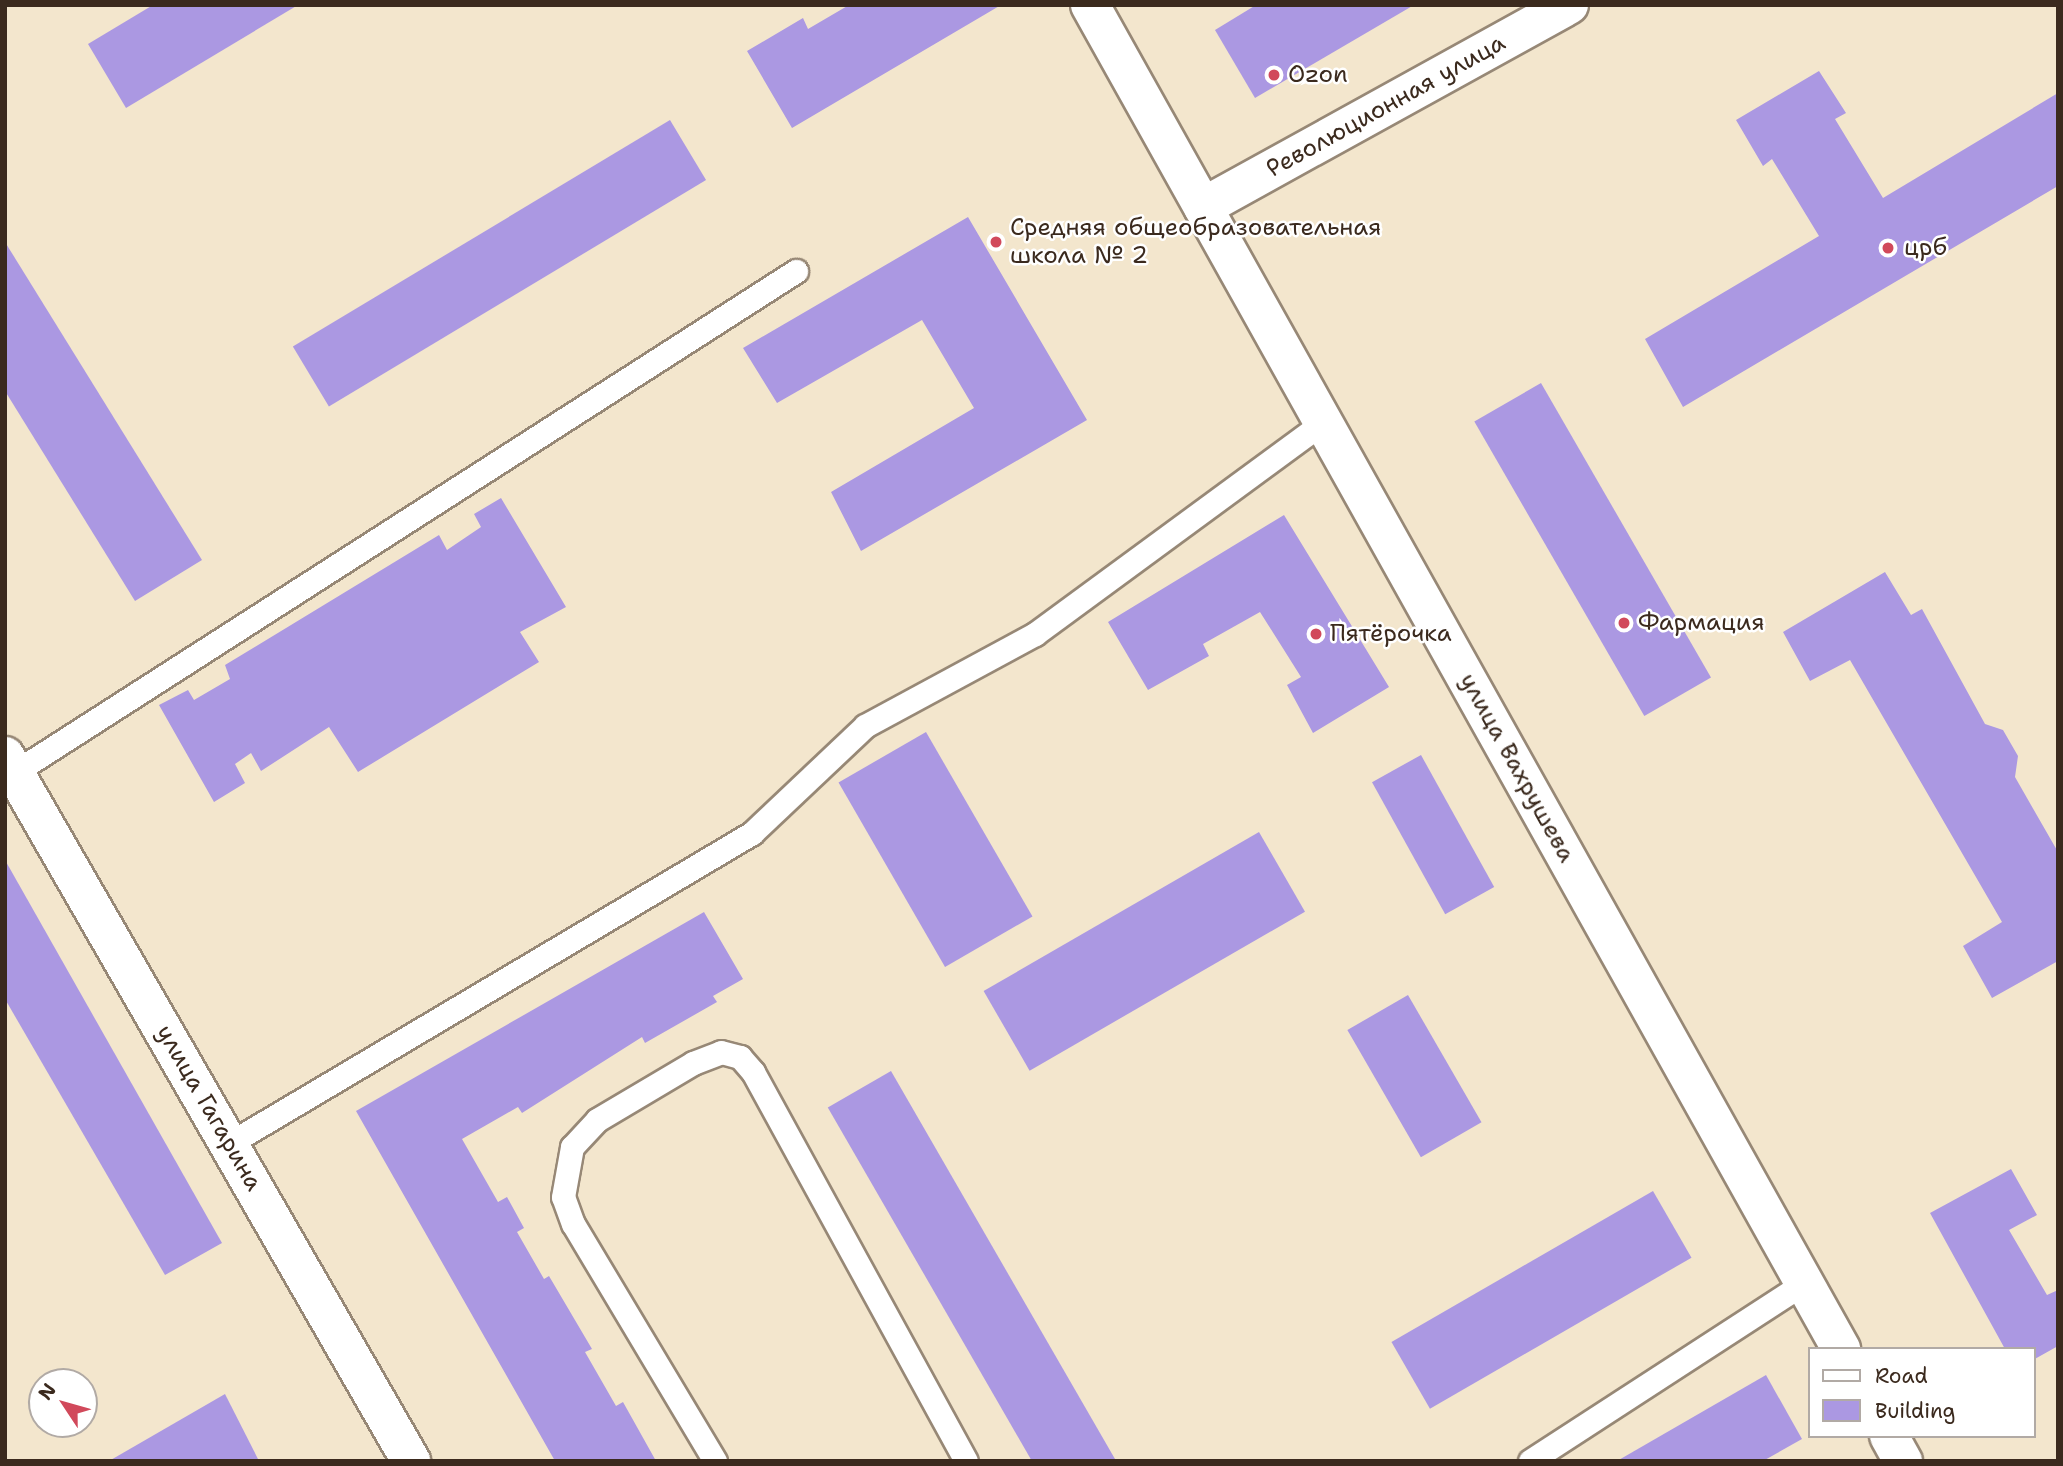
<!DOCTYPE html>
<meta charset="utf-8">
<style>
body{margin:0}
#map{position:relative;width:2063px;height:1466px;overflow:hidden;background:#f3e6cd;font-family:"Shantell Sans",sans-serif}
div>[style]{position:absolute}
.building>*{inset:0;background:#ab98e2;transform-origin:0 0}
.roads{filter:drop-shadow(2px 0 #978876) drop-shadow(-2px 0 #978876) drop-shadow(0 2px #978876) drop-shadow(0 -2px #978876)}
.lane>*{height:23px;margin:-11.5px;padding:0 11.5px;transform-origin:11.5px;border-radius:11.5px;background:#fff}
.street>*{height:38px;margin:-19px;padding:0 19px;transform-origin:19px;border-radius:19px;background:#fff}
.dots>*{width:19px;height:19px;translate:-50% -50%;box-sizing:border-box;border:4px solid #fff;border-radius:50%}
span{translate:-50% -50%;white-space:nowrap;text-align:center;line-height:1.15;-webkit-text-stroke:5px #fff;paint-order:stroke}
.poi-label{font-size:24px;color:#3b2a1e}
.left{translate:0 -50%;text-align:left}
.street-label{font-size:24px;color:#3b2a1e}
.frame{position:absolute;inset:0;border:7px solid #3b2a1e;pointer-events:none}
.legend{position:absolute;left:1808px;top:1347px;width:228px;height:91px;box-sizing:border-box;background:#fff;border:2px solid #b1aaa5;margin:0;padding:9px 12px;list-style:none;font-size:21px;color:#3b2a1e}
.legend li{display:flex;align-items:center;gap:14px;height:35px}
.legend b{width:35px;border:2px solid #b1aaa5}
.north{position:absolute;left:28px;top:1368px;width:70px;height:70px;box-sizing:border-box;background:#fff;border:2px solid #b1aaa5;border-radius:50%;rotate:306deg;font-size:19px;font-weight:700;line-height:28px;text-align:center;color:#3b2a1e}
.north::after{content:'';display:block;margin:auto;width:24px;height:32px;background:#d1495b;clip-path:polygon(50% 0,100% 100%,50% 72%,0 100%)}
</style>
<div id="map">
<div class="building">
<i style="clip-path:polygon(153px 5px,298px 5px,126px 108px,88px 44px)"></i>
<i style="clip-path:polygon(849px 5px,1001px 5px,792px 128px,747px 51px,803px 18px,808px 29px)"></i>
<i style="clip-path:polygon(1414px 5px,1255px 98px,1215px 30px,1256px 5px)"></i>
<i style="clip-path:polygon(1819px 71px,1846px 113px,1835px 119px,1883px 198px,2058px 93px,2058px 186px,1683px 407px,1645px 339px,1819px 236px,1772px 159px,1763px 166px,1736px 120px)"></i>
<i style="left:670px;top:120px;width:70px;height:440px;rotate:59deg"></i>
<i style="clip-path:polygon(968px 217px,1087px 420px,861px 551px,831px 492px,974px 408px,922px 320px,777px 403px,743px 348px)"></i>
<i style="clip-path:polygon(5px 242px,202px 560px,135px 601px,5px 391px)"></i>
<i style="left:1541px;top:383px;width:340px;height:77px;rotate:60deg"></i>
<i style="clip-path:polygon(501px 498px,566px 607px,520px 632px,539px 662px,358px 772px,329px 727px,261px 771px,251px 753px,235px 764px,245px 783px,214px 802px,159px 705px,188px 690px,194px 700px,230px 679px,225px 665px,439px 535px,447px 550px,481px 527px,474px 514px)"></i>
<i style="clip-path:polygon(1284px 515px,1389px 687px,1313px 733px,1287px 685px,1301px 677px,1260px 612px,1203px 644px,1209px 656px,1148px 690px,1108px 622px)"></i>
<i style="clip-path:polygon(1885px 572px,1911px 615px,1922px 609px,1985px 724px,2003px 730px,2018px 756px,2015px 777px,2058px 852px,2058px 961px,1992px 998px,1963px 946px,2002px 922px,1850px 660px,1810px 681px,1783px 632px)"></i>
<i style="left:926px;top:732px;width:213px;height:101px;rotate:60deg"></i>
<i style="left:1421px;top:755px;width:151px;height:56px;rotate:61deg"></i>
<i style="left:1259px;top:832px;width:92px;height:318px;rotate:60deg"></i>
<i style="clip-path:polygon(5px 860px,222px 1243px,165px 1275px,5px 999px)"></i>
<i style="clip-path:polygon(704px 912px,743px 979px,713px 996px,717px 1002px,645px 1043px,642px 1037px,522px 1113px,518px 1107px,462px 1139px,498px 1202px,507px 1197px,524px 1228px,517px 1232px,544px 1279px,549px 1276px,592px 1349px,585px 1352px,616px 1406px,623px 1402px,656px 1461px,555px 1461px,356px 1111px)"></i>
<i style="left:1408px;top:995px;width:147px;height:70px;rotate:60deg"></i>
<i style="left:891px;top:1071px;width:450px;height:73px;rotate:60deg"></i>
<i style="clip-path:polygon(2011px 1169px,2037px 1215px,2009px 1230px,2047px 1295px,2058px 1290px,2058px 1346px,2033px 1360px,2033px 1349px,2005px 1349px,1930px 1213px)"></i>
<i style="left:1653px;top:1191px;width:77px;height:302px;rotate:60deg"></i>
<i style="clip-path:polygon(1766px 1375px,1802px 1439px,1763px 1461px,1617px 1461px)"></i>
<i style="clip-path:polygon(225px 1394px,259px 1461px,109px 1461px)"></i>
</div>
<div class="roads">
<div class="lane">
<i style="left:15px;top:772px;width:928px;rotate:-32.68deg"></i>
<i style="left:230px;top:1143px;width:607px;rotate:-30.7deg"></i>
<i style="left:752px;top:833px;width:156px;rotate:-43.4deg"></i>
<i style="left:865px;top:726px;width:193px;rotate:-28.4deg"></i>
<i style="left:1035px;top:634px;width:358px;rotate:-36.3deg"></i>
<i style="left:715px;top:1461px;width:276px;rotate:-120.9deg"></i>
<i style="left:573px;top:1224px;width:29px;rotate:-110deg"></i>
<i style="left:563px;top:1197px;width:51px;rotate:-79.8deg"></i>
<i style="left:572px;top:1147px;width:37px;rotate:-47deg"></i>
<i style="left:597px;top:1120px;width:112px;rotate:-30.7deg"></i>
<i style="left:693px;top:1063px;width:30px;rotate:-21deg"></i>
<i style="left:721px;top:1052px;width:20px;rotate:15deg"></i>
<i style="left:740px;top:1057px;width:20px;rotate:49deg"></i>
<i style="left:753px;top:1072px;width:443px;rotate:61.3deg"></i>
<i style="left:1530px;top:1461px;width:327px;rotate:-33deg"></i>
</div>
<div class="street">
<i style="left:1090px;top:5px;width:1540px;rotate:60.8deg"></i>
<i style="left:1203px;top:207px;width:418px;rotate:-28.9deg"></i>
<i style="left:5px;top:756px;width:814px;rotate:60.06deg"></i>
<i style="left:1889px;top:1436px;width:29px;rotate:61deg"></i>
</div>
</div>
<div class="dots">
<i style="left:1274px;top:75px;background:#d1495b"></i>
<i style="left:996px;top:242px;background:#d1495b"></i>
<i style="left:1888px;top:248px;background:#d1495b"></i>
<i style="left:1624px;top:623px;background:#d1495b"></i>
<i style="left:1316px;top:634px;background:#d1495b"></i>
</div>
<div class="poi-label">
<span class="left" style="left:1288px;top:75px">Ozon</span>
<span class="left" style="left:1010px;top:242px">Средняя общеобразовательная<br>школа № 2</span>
<span class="left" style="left:1904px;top:248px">црб</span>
<span class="left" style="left:1638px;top:623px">Фармация</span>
<span class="left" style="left:1330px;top:634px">Пятёрочка</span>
</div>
<div class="street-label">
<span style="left:1386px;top:106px;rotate:-29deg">Революционная улица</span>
<span style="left:1517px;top:768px;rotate:61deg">улица Вахрушева</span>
<span style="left:209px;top:1108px;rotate:60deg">улица Гагарина</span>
</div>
<div class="frame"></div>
<ul class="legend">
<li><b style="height:9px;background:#fff"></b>Road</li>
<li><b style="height:19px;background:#ab98e2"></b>Building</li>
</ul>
<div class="north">N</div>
</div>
